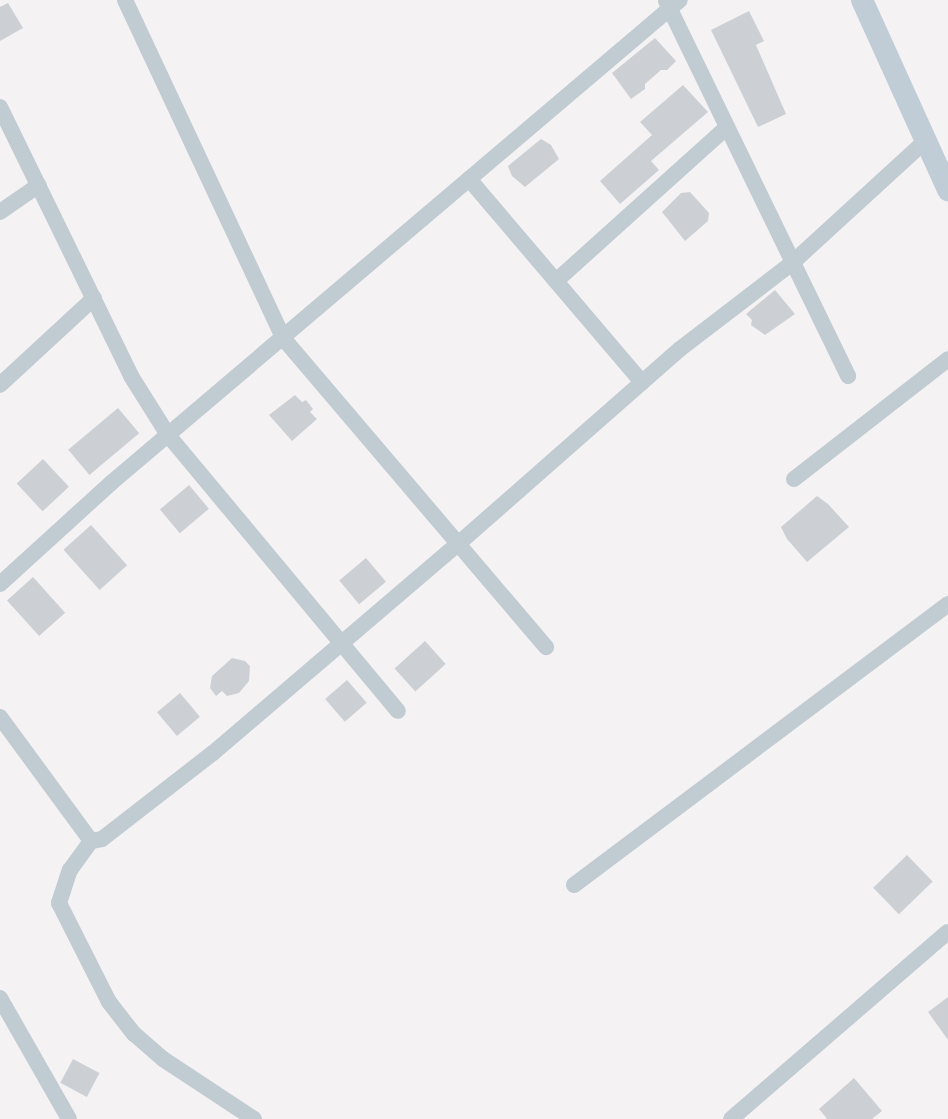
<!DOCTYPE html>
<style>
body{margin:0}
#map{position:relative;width:948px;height:1119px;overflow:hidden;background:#f5f2f3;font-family:Arial,sans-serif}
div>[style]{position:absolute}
.building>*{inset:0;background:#ccd0d5;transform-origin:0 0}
.street>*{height:16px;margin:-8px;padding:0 8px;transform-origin:8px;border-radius:8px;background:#c0cbd2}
.secondary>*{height:22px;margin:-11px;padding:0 11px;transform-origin:11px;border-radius:11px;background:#c0ccd6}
span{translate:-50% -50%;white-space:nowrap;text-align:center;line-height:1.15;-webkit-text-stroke:4.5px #fff;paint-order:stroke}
</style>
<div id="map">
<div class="building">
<i style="clip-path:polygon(8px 3px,23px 28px,0 41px,0 7px)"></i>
<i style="clip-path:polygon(749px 11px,764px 41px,756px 45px,786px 114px,758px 127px,711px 30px)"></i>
<i style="clip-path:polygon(655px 38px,676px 61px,667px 70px,661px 70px,645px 84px,645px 89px,631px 99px,612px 73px)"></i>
<i style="clip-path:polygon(683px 85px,708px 112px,651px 161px,659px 170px,620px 204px,600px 181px,652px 135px,640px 122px)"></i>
<i style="clip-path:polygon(541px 139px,551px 145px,559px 159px,525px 187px,512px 176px,508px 166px)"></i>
<i style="clip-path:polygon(690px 192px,709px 213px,708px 221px,685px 241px,662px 212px,681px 193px)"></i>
<i style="clip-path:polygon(775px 290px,795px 314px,765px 335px,751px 325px,752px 320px,746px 314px)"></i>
<i style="clip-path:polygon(295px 395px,302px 402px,306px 400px,313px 409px,310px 412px,317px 419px,292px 441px,269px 415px)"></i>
<i style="left:118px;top:408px;width:33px;height:65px;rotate:50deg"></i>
<i style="left:43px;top:459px;width:38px;height:36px;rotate:47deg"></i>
<i style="left:189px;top:485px;width:31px;height:38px;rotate:50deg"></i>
<i style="clip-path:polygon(817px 496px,828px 504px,849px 527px,807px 562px,787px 539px,781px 527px)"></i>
<i style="left:91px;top:525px;width:54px;height:37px;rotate:48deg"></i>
<i style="left:366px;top:558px;width:31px;height:35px;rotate:50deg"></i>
<i style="left:33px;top:577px;width:48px;height:35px;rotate:48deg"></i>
<i style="left:425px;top:641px;width:31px;height:41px;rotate:48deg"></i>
<i style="clip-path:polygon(232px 658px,245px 661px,250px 666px,249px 681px,239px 693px,227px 696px,222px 691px,216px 696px,210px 688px,212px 676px)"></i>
<i style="left:347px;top:680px;width:30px;height:29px;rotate:49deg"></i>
<i style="left:180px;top:693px;width:31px;height:30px;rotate:50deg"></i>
<i style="left:907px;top:855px;width:37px;height:47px;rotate:46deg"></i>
<i style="clip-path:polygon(948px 997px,948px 1040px,928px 1012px)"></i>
<i style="left:73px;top:1059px;width:30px;height:27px;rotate:28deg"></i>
<i style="clip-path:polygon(854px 1078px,882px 1111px,872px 1119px,827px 1119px,819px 1109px)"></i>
</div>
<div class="street">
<i style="left:125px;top:0;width:373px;rotate:64.9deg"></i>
<i style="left:283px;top:338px;width:406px;rotate:49.6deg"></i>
<i style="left:666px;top:1px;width:417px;rotate:64.1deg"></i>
<i style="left:0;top:107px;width:299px;rotate:64deg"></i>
<i style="left:131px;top:376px;width:70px;rotate:57.9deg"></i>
<i style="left:168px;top:435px;width:359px;rotate:50.2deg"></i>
<i style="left:469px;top:179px;width:267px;rotate:49.6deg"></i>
<i style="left:0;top:212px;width:47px;rotate:-34.7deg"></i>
<i style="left:556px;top:281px;width:230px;rotate:-42deg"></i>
<i style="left:0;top:385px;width:128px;rotate:-42.8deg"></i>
<i style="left:794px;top:479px;width:195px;rotate:-37.9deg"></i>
<i style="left:0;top:584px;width:150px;rotate:-42.3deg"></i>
<i style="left:111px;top:483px;width:746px;rotate:-40.33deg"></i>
<i style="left:0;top:717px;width:154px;rotate:53.7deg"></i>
<i style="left:574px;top:885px;width:468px;rotate:-36.9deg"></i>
<i style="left:0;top:998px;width:139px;rotate:60.3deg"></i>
<i style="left:254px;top:1119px;width:109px;rotate:-146.6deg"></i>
<i style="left:163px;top:1059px;width:38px;rotate:-139deg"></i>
<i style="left:134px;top:1034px;width:41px;rotate:-128deg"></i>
<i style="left:109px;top:1002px;width:111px;rotate:-116.8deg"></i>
<i style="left:59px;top:903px;width:35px;rotate:-72deg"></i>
<i style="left:70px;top:870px;width:36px;rotate:-54deg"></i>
<i style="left:91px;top:841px;width:11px;rotate:-10deg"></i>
<i style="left:102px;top:839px;width:140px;rotate:-37.8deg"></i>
<i style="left:213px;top:753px;width:322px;rotate:-40.5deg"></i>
<i style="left:458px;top:544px;width:295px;rotate:-41.3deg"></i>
<i style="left:680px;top:349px;width:141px;rotate:-37.5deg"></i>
<i style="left:792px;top:263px;width:182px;rotate:-42.5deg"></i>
<i style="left:731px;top:1119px;width:286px;rotate:-40.8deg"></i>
</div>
<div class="secondary">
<i style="left:862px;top:0;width:209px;rotate:65.6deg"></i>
</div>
</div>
